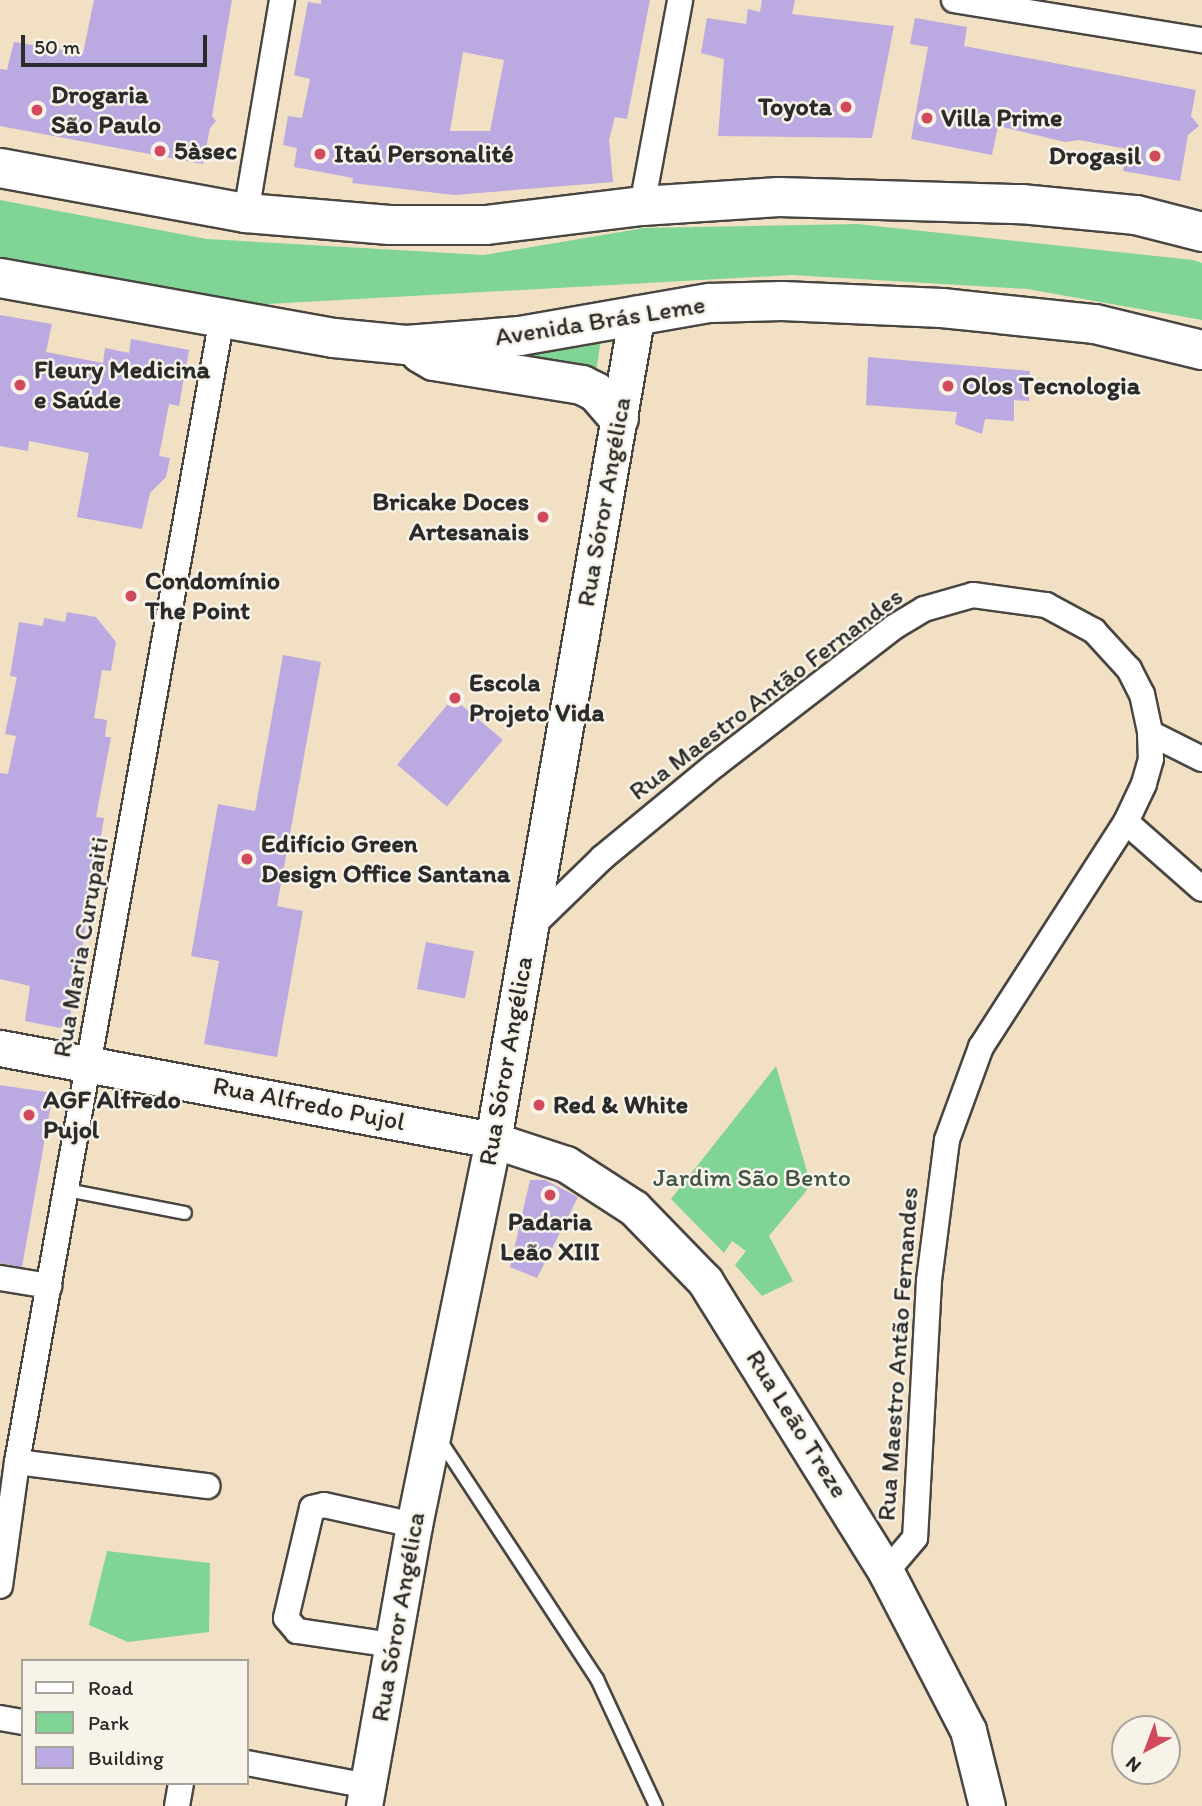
<!DOCTYPE html>
<meta charset="utf-8">
<style>
body{margin:0}
#map{position:relative;width:1202px;height:1806px;overflow:hidden;background:#f1e0c3;font-family:Itim,sans-serif}
div>[style]{position:absolute}
.green>*{inset:0;background:#80d496}
.building>*{inset:0;background:#bba9e1;transform-origin:0 0}
.roads{filter:drop-shadow(2px 0 #494642) drop-shadow(-2px 0 #494642) drop-shadow(0 2px #494642) drop-shadow(0 -2px #494642)}
.lane>*{height:12px;margin:-6px;padding:0 6px;transform-origin:6px;border-radius:6px;background:#fff}
.street>*{height:24px;margin:-12px;padding:0 12px;transform-origin:12px;border-radius:12px;background:#fff}
.secondary>*{height:35px;margin:-17.5px;padding:0 17.5px;transform-origin:17.5px;border-radius:17.5px;background:#fff}
.primary>*{height:38px;margin:-19px;padding:0 19px;transform-origin:19px;border-radius:19px;background:#fff}
.dots>*{width:19px;height:19px;translate:-50% -50%;box-sizing:border-box;border:4px solid #f7f3e8;border-radius:50%}
span{translate:-50% -50%;white-space:nowrap;text-align:center;line-height:1.15;-webkit-text-stroke:5px #f7f3e8;paint-order:stroke}
.poi-label{font-size:26px;color:#2b2b2b;font-weight:700}
.left{translate:0 -50%;text-align:left}
.right{translate:-100% -50%;text-align:right}
.street-label{font-size:26px;color:#2b2b2b}
.park-label{font-size:26px;color:#405546}
.legend{position:absolute;left:21px;top:1659px;width:228px;height:126px;box-sizing:border-box;background:#f7f3e8;border:2px solid #a5a39c;margin:0;padding:9px 12px;list-style:none;font-size:21px;color:#2b2b2b}
.legend li{display:flex;align-items:center;gap:14px;height:35px}
.legend b{width:35px;border:2px solid #a5a39c}
.north{position:absolute;left:1111px;top:1715px;width:70px;height:70px;box-sizing:border-box;background:#f7f3e8;border:2px solid #a5a39c;border-radius:50%;rotate:221deg;font-size:19px;font-weight:700;line-height:28px;text-align:center;color:#2b2b2b}
.north::after{content:'';display:block;margin:auto;width:24px;height:32px;background:#d1495b;clip-path:polygon(50% 0,100% 100%,50% 72%,0 100%)}
.scale{position:absolute;left:21px;top:35px;width:186px;height:32px;box-sizing:border-box;border:4px solid #2b2b2b;border-top:0;padding-left:9px;font-size:21px;line-height:24px;white-space:nowrap;color:#2b2b2b;-webkit-text-stroke:5px #f7f3e8;paint-order:stroke}
</style>
<div id="map">
<div class="green">
<i style="clip-path:polygon(0 200px,207px 239px,484px 255px,644px 228px,857px 224px,1193px 260px,1202px 263px,1202px 320px,1027px 289px,792px 275px,232px 306px,0 261px)"></i>
<i style="clip-path:polygon(602px 331px,596px 373px,450px 356px)"></i>
<i style="clip-path:polygon(776px 1066px,811px 1185px,769px 1236px,793px 1281px,762px 1296px,735px 1265px,746px 1251px,732px 1241px,724px 1253px,671px 1199px)"></i>
<i style="clip-path:polygon(107px 1551px,210px 1563px,209px 1632px,128px 1642px,89px 1625px)"></i>
</div>
<div class="building">
<i style="clip-path:polygon(94px 0,232px 0,212px 116px,216px 121px,210px 128px,203px 164px,0 126px,0 69px,7px 70px,14px 42px,83px 53px)"></i>
<i style="clip-path:polygon(evenodd,321px 0,650px 0,627px 119px,615px 117px,609px 140px,613px 182px,454px 195px,352px 183px,353px 178px,294px 167px,297px 148px,283px 145px,288px 116px,302px 118px,310px 79px,294px 75px,308px 2px,321px 4px,321px 0,463px 52px,504px 60px,490px 131px,450px 131px,463px 52px)"></i>
<i style="clip-path:polygon(762px 0,795px 0,792px 14px,894px 26px,872px 138px,718px 136px,724px 59px,701px 53px,707px 18px,746px 24px,748px 9px,760px 12px)"></i>
<i style="clip-path:polygon(915px 18px,967px 27px,964px 46px,1196px 90px,1191px 116px,1199px 126px,1188px 135px,1180px 181px,1123px 171px,1127px 149px,1079px 140px,1065px 142px,998px 126px,992px 155px,911px 139px,928px 47px,910px 44px)"></i>
<i style="clip-path:polygon(0 315px,52px 324px,46px 352px,103px 363px,105px 348px,129px 353px,131px 339px,189px 350px,179px 406px,169px 404px,159px 456px,170px 458px,166px 477px,150px 493px,142px 529px,77px 517px,89px 453px,29px 441px,28px 451px,0 446px)"></i>
<i style="clip-path:polygon(868px 357px,1030px 371px,1029px 401px,1014px 400px,1014px 421px,985px 419px,982px 434px,955px 424px,957px 412px,866px 405px)"></i>
<i style="clip-path:polygon(67px 612px,96px 617px,116px 642px,111px 671px,102px 670px,94px 718px,107px 720px,105px 737px,111px 737px,96px 817px,104px 818px,70px 1018px,60px 1028px,25px 1021px,30px 986px,0 979px,0 773px,8px 774px,16px 736px,5px 734px,17px 677px,10px 676px,19px 622px,43px 626px,44px 618px,65px 622px)"></i>
<i style="clip-path:polygon(283px 655px,321px 662px,277px 906px,303px 911px,277px 1057px,204px 1044px,219px 961px,191px 956px,218px 804px,255px 811px)"></i>
<i style="left:453px;top:698px;width:65px;height:87px;rotate:40deg"></i>
<i style="left:426px;top:942px;width:49px;height:48px;rotate:11deg"></i>
<i style="clip-path:polygon(0 1085px,53px 1093px,22px 1267px,0 1263px)"></i>
<i style="clip-path:polygon(530px 1180px,545px 1180px,578px 1197px,537px 1278px,510px 1267px)"></i>
</div>
<div class="roads">
<div class="lane">
<i style="left:67px;top:1190px;width:120px;rotate:11deg"></i>
<i style="left:438px;top:1437px;width:290px;rotate:56.7deg"></i>
<i style="left:597px;top:1679px;width:140px;rotate:65.1deg"></i>
</div>
<div class="street">
<i style="left:954px;top:0;width:251px;rotate:9.2deg"></i>
<i style="left:642px;top:206px;width:209px;rotate:-79.5deg"></i>
<i style="left:246px;top:213px;width:216px;rotate:-80.4deg"></i>
<i style="left:1150px;top:733px;width:58px;rotate:26.6deg"></i>
<i style="left:1126px;top:822px;width:101px;rotate:41.4deg"></i>
<i style="left:529px;top:929px;width:102px;rotate:-44.2deg"></i>
<i style="left:602px;top:858px;width:146px;rotate:-39.5deg"></i>
<i style="left:715px;top:765px;width:226px;rotate:-37.6deg"></i>
<i style="left:894px;top:627px;width:35px;rotate:-31deg"></i>
<i style="left:924px;top:609px;width:51px;rotate:-15.9deg"></i>
<i style="left:973px;top:595px;width:74px;rotate:7.8deg"></i>
<i style="left:1046px;top:605px;width:55px;rotate:28.4deg"></i>
<i style="left:1094px;top:631px;width:52px;rotate:47.4deg"></i>
<i style="left:1129px;top:669px;width:28px;rotate:63deg"></i>
<i style="left:1142px;top:694px;width:40px;rotate:78deg"></i>
<i style="left:1150px;top:733px;width:26px;rotate:88deg"></i>
<i style="left:1151px;top:759px;width:26px;rotate:106deg"></i>
<i style="left:1144px;top:784px;width:42px;rotate:115.3deg"></i>
<i style="left:1126px;top:822px;width:268px;rotate:122.8deg"></i>
<i style="left:981px;top:1047px;width:99px;rotate:110.1deg"></i>
<i style="left:947px;top:1140px;width:142px;rotate:97.3deg"></i>
<i style="left:929px;top:1281px;width:257px;rotate:93.1deg"></i>
<i style="left:915px;top:1538px;width:45px;rotate:130.5deg"></i>
<i style="left:0;top:1278px;width:50px;rotate:9.3deg"></i>
<i style="left:17px;top:1462px;width:192px;rotate:7.2deg"></i>
<i style="left:0;top:1586px;width:125px;rotate:-82.2deg"></i>
<i style="left:17px;top:1462px;width:1162px;rotate:-79.84deg"></i>
<i style="left:392px;top:1645px;width:96px;rotate:-171.6deg"></i>
<i style="left:297px;top:1631px;width:17px;rotate:-130deg"></i>
<i style="left:286px;top:1618px;width:113px;rotate:-76.7deg"></i>
<i style="left:312px;top:1508px;width:12px;rotate:-14deg"></i>
<i style="left:324px;top:1505px;width:92px;rotate:12.5deg"></i>
<i style="left:0;top:1718px;width:23px;rotate:10deg"></i>
<i style="left:247px;top:1763px;width:123px;rotate:10.8deg"></i>
<i style="left:177px;top:1806px;width:23px;rotate:-80deg"></i>
</div>
<div class="secondary">
<i style="left:0;top:1048px;width:502px;rotate:10.57deg"></i>
<i style="left:493px;top:1140px;width:77px;rotate:18.2deg"></i>
<i style="left:566px;top:1164px;width:81px;rotate:32.9deg"></i>
<i style="left:634px;top:1208px;width:102px;rotate:45.8deg"></i>
<i style="left:705px;top:1281px;width:343px;rotate:58.1deg"></i>
<i style="left:886px;top:1572px;width:178px;rotate:62.6deg"></i>
<i style="left:968px;top:1730px;width:78px;rotate:76deg"></i>
<i style="left:364px;top:1806px;width:285px;rotate:-79.9deg"></i>
<i style="left:414px;top:1525px;width:393px;rotate:-78.4deg"></i>
<i style="left:493px;top:1140px;width:839px;rotate:-80.12deg"></i>
</div>
<div class="primary">
<i style="left:0;top:168px;width:250px;rotate:10.4deg"></i>
<i style="left:246px;top:213px;width:144px;rotate:4.8deg"></i>
<i style="left:390px;top:225px;width:97px"></i>
<i style="left:487px;top:225px;width:156px;rotate:-7deg"></i>
<i style="left:642px;top:206px;width:137px;rotate:-3.8deg"></i>
<i style="left:779px;top:197px;width:242px;rotate:1.7deg"></i>
<i style="left:1021px;top:204px;width:116px;rotate:5.5deg"></i>
<i style="left:1136px;top:215px;width:68px;rotate:14.4deg"></i>
<i style="left:0;top:278px;width:339px;rotate:10.2deg"></i>
<i style="left:334px;top:338px;width:72px;rotate:5.6deg"></i>
<i style="left:406px;top:345px;width:114px;rotate:-4.5deg"></i>
<i style="left:520px;top:336px;width:193px;rotate:-9.9deg"></i>
<i style="left:710px;top:303px;width:72px;rotate:-1.6deg"></i>
<i style="left:782px;top:301px;width:160px;rotate:2.5deg"></i>
<i style="left:942px;top:308px;width:154px;rotate:6deg"></i>
<i style="left:1095px;top:324px;width:110px;rotate:13.7deg"></i>
<i style="left:420px;top:353px;width:16px;rotate:30deg"></i>
<i style="left:434px;top:361px;width:150px;rotate:9.2deg"></i>
<i style="left:582px;top:385px;width:16px;rotate:27deg"></i>
<i style="left:596px;top:392px;width:35px;rotate:49deg"></i>
</div>
</div>
<div class="dots">
<i style="left:846px;top:107px;background:#d1495b"></i>
<i style="left:37px;top:110px;background:#d1495b"></i>
<i style="left:927px;top:118px;background:#d1495b"></i>
<i style="left:160px;top:151px;background:#d1495b"></i>
<i style="left:320px;top:154px;background:#d1495b"></i>
<i style="left:1155px;top:156px;background:#d1495b"></i>
<i style="left:20px;top:385px;background:#d1495b"></i>
<i style="left:948px;top:386px;background:#d1495b"></i>
<i style="left:543px;top:517px;background:#d1495b"></i>
<i style="left:131px;top:596px;background:#d1495b"></i>
<i style="left:455px;top:698px;background:#d1495b"></i>
<i style="left:247px;top:859px;background:#d1495b"></i>
<i style="left:539px;top:1105px;background:#d1495b"></i>
<i style="left:29px;top:1115px;background:#d1495b"></i>
<i style="left:550px;top:1195px;background:#d1495b"></i>
</div>
<div class="poi-label">
<span class="left" style="left:51px;top:110px">Drogaria<br>São Paulo</span>
<span class="right" style="left:832px;top:107px">Toyota</span>
<span class="left" style="left:941px;top:118px">Villa Prime</span>
<span class="left" style="left:174px;top:151px">5àsec</span>
<span class="left" style="left:334px;top:154px">Itaú Personalité</span>
<span class="right" style="left:1141px;top:156px">Drogasil</span>
<span class="left" style="left:34px;top:385px">Fleury Medicina<br>e Saúde</span>
<span class="left" style="left:962px;top:386px">Olos Tecnologia</span>
<span class="right" style="left:529px;top:517px">Bricake Doces<br>Artesanais</span>
<span class="left" style="left:145px;top:596px">Condomínio<br>The Point</span>
<span class="left" style="left:469px;top:698px">Escola<br>Projeto Vida</span>
<span class="left" style="left:261px;top:859px">Edifício Green<br>Design Office Santana</span>
<span class="left" style="left:43px;top:1115px">AGF Alfredo<br>Pujol</span>
<span class="left" style="left:553px;top:1105px">Red &amp; White</span>
<span style="left:550px;top:1237px">Padaria<br>Leão XIII</span>
</div>
<div class="street-label">
<span style="left:600px;top:321px;rotate:-9deg">Avenida Brás Leme</span>
<span style="left:604px;top:502px;rotate:-80deg">Rua Sóror Angélica</span>
<span style="left:766px;top:694px;rotate:-37deg">Rua Maestro Antão Fernandes</span>
<span style="left:81px;top:947px;rotate:-80deg">Rua Maria Curupaiti</span>
<span style="left:506px;top:1061px;rotate:-80deg">Rua Sóror Angélica</span>
<span style="left:309px;top:1104px;rotate:11deg">Rua Alfredo Pujol</span>
<span style="left:898px;top:1354px;rotate:-86deg">Rua Maestro Antão Fernandes</span>
<span style="left:797px;top:1424px;rotate:58deg">Rua Leão Treze</span>
<span style="left:398px;top:1617px;rotate:-80deg">Rua Sóror Angélica</span>
</div>
<div class="park-label">
<span style="left:752px;top:1178px">Jardim São Bento</span>
</div>
<ul class="legend">
<li><b style="height:9px;background:#fff"></b>Road</li>
<li><b style="height:19px;background:#80d496"></b>Park</li>
<li><b style="height:19px;background:#bba9e1"></b>Building</li>
</ul>
<div class="north">N</div>
<div class="scale">50 m</div>
</div>
